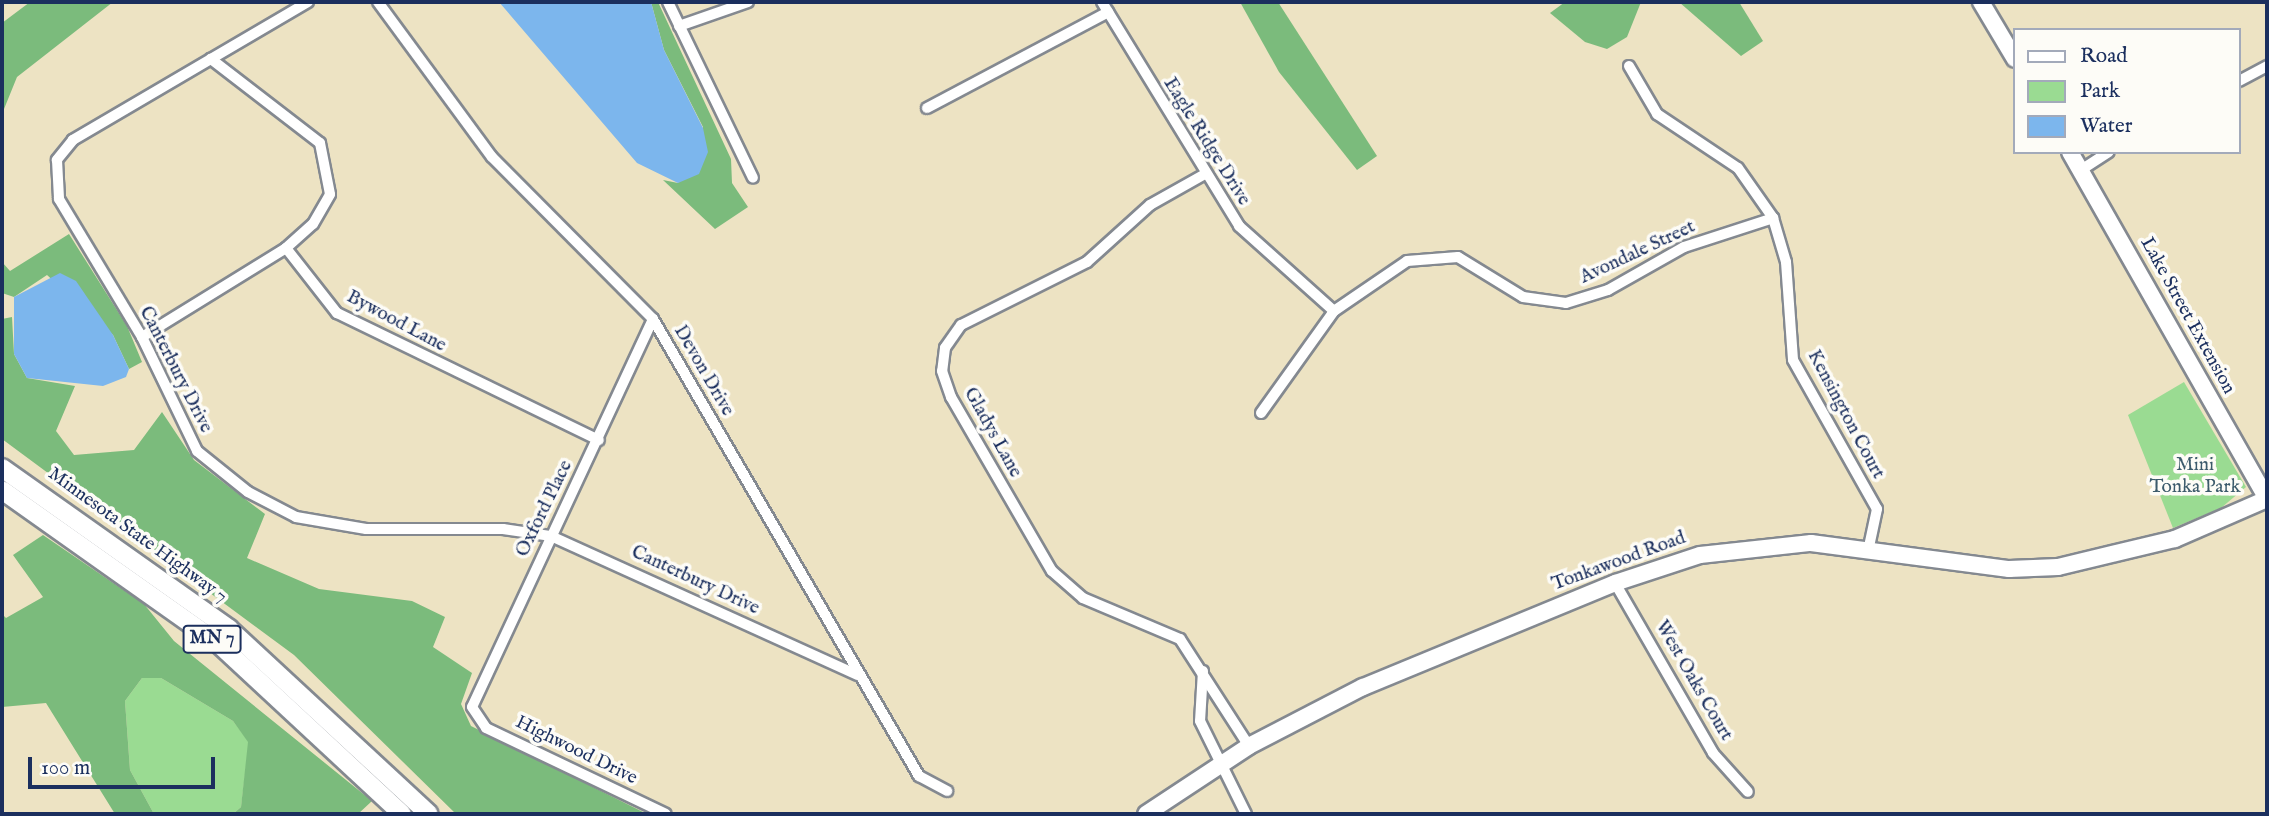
<!DOCTYPE html>
<style>
body{margin:0}
#map{position:relative;width:2269px;height:816px;overflow:hidden;background:#ede3c3;font-family:"IM FELL English",serif}
div>[style]{position:absolute}
.green>*{inset:0;background:#9adb92}
.forest>*{inset:0;background:#7bbb7c}
.water>*{inset:0;background:#7cb6ed}
.roads{filter:drop-shadow(2px 0 #848990) drop-shadow(-2px 0 #848990) drop-shadow(0 2px #848990) drop-shadow(0 -2px #848990)}
.street>*{height:10px;margin:-5px;padding:0 5px;transform-origin:5px;border-radius:5px;background:#fff}
.secondary>*{height:16px;margin:-8px;padding:0 8px;transform-origin:8px;border-radius:8px;background:#fff}
.primary>*{height:18px;margin:-9px;padding:0 9px;transform-origin:9px;border-radius:9px;background:#fff}
span{translate:-50% -50%;white-space:nowrap;text-align:center;line-height:1.15;-webkit-text-stroke:7px #fdfcf7;paint-order:stroke}
.shield-label span{padding:2px 5px;background:#fdfcf7;border:2px solid;border-radius:5px;-webkit-text-stroke-width:0}
.shield-label{font-size:18px;color:#1b2f5e;font-weight:700}
.street-label{font-size:19px;color:#1b2f5e}
.park-label{font-size:19px;color:#3b5a6b}
.frame{position:absolute;inset:0;border:4px solid #1b2f5e;pointer-events:none}
.legend{position:absolute;left:2013px;top:28px;width:228px;height:126px;box-sizing:border-box;background:#fdfcf7;border:2px solid #a3aaba;margin:0;padding:9px 12px;list-style:none;font-size:21px;color:#1b2f5e}
.legend li{display:flex;align-items:center;gap:14px;height:35px}
.legend b{width:35px;border:2px solid #a3aaba}
.scale{position:absolute;left:28px;top:757px;width:187px;height:32px;box-sizing:border-box;border:4px solid #1b2f5e;border-top:0;padding-left:9px;font-size:21px;line-height:24px;white-space:nowrap;color:#1b2f5e;-webkit-text-stroke:5px #fdfcf7;paint-order:stroke}
</style>
<div id="map">
<div class="green">
<i style="clip-path:polygon(2184px 382px,2246px 487px,2221px 508px,2173px 528px,2128px 415px)"></i>
<i style="clip-path:polygon(142px 678px,161px 678px,233px 721px,249px 742px,241px 807px,233px 814px,154px 814px,130px 770px,125px 701px)"></i>
</div>
<div class="forest">
<i style="clip-path:polygon(30px 2px,113px 2px,17px 77px,2px 114px,2px 23px)"></i>
<i style="clip-path:polygon(651px 2px,658px 2px,731px 159px,732px 183px,748px 207px,715px 229px,663px 180px,678px 183px,703px 127px,664px 50px)"></i>
<i style="clip-path:polygon(1240px 2px,1278px 2px,1377px 156px,1357px 170px,1279px 72px)"></i>
<i style="clip-path:polygon(1565px 2px,1641px 2px,1627px 37px,1607px 49px,1585px 42px,1550px 13px)"></i>
<i style="clip-path:polygon(1679px 2px,1739px 2px,1763px 41px,1741px 56px)"></i>
<i style="clip-path:polygon(69px 234px,127px 326px,142px 362px,129px 369px,113px 335px,47px 275px,14px 297px,2px 293px,2px 262px,10px 271px)"></i>
<i style="clip-path:polygon(12px 317px,14px 354px,27px 378px,75px 386px,56px 431px,74px 455px,134px 450px,162px 412px,194px 460px,265px 514px,247px 558px,319px 589px,412px 601px,445px 617px,433px 647px,472px 673px,461px 704px,471px 726px,647px 814px,456px 814px,294px 655px,2px 439px,2px 319px)"></i>
<i style="clip-path:polygon(43px 535px,144px 604px,174px 641px,372px 801px,358px 814px,233px 814px,241px 807px,248px 742px,233px 721px,161px 678px,142px 678px,125px 701px,130px 770px,154px 814px,115px 814px,46px 703px,2px 707px,2px 614px,6px 618px,43px 597px,13px 555px)"></i>
</div>
<div class="water">
<i style="clip-path:polygon(499px 2px,651px 2px,664px 50px,703px 128px,708px 152px,699px 174px,678px 183px,637px 163px)"></i>
<i style="clip-path:polygon(60px 273px,76px 281px,113px 335px,129px 369px,126px 377px,103px 386px,27px 378px,14px 354px,14px 297px)"></i>
</div>
<div class="roads">
<div class="street">
<i style="left:308px;top:2px;width:273px;rotate:149.6deg"></i>
<i style="left:73px;top:140px;width:26px;rotate:129deg"></i>
<i style="left:57px;top:160px;width:39px;rotate:87deg"></i>
<i style="left:59px;top:199px;width:161px;rotate:59deg"></i>
<i style="left:142px;top:337px;width:127px;rotate:64.2deg"></i>
<i style="left:197px;top:451px;width:65px;rotate:38.8deg"></i>
<i style="left:248px;top:492px;width:54px;rotate:27.5deg"></i>
<i style="left:296px;top:517px;width:71px;rotate:9.7deg"></i>
<i style="left:366px;top:529px;width:137px"></i>
<i style="left:503px;top:529px;width:49px;rotate:8.3deg"></i>
<i style="left:551px;top:536px;width:337px;rotate:24.4deg"></i>
<i style="left:378px;top:2px;width:192px;rotate:53.7deg"></i>
<i style="left:492px;top:157px;width:228px;rotate:45.2deg"></i>
<i style="left:653px;top:319px;width:529px;rotate:59.8deg"></i>
<i style="left:919px;top:776px;width:32px;rotate:28deg"></i>
<i style="left:668px;top:2px;width:195px;rotate:64.2deg"></i>
<i style="left:1102px;top:2px;width:263px;rotate:58.5deg"></i>
<i style="left:1239px;top:226px;width:127px;rotate:41.8deg"></i>
<i style="left:679px;top:26px;width:73px;rotate:-19.2deg"></i>
<i style="left:1629px;top:66px;width:56px;rotate:59.7deg"></i>
<i style="left:1657px;top:114px;width:97px;rotate:33.7deg"></i>
<i style="left:1738px;top:168px;width:61px;rotate:55deg"></i>
<i style="left:1773px;top:218px;width:46px;rotate:73.5deg"></i>
<i style="left:1786px;top:262px;width:98px;rotate:85.9deg"></i>
<i style="left:1793px;top:360px;width:171px;rotate:60.6deg"></i>
<i style="left:1877px;top:509px;width:40px;rotate:102deg"></i>
<i style="left:2239px;top:81px;width:32px;rotate:-28deg"></i>
<i style="left:927px;top:108px;width:205px;rotate:-27.9deg"></i>
<i style="left:2081px;top:170px;width:33px;rotate:-33deg"></i>
<i style="left:1205px;top:174px;width:63px;rotate:150.6deg"></i>
<i style="left:1150px;top:205px;width:85px;rotate:137.9deg"></i>
<i style="left:1087px;top:262px;width:141px;rotate:153.4deg"></i>
<i style="left:961px;top:325px;width:28px;rotate:125deg"></i>
<i style="left:945px;top:348px;width:23px;rotate:97deg"></i>
<i style="left:942px;top:371px;width:28px;rotate:71deg"></i>
<i style="left:951px;top:397px;width:201px;rotate:59.9deg"></i>
<i style="left:1052px;top:571px;width:41px;rotate:41.1deg"></i>
<i style="left:1083px;top:598px;width:105px;rotate:22.9deg"></i>
<i style="left:1180px;top:639px;width:127px;rotate:57.2deg"></i>
<i style="left:286px;top:248px;width:83px;rotate:51.9deg"></i>
<i style="left:337px;top:313px;width:291px;rotate:25.9deg"></i>
<i style="left:653px;top:319px;width:428px;rotate:115deg"></i>
<i style="left:472px;top:707px;width:25px;rotate:56deg"></i>
<i style="left:486px;top:728px;width:199px;rotate:25.5deg"></i>
<i style="left:142px;top:337px;width:169px;rotate:-31.7deg"></i>
<i style="left:286px;top:248px;width:36px;rotate:-42deg"></i>
<i style="left:313px;top:224px;width:34px;rotate:-60deg"></i>
<i style="left:330px;top:194px;width:52px;rotate:-101.1deg"></i>
<i style="left:320px;top:143px;width:138px;rotate:-142.4deg"></i>
<i style="left:1261px;top:413px;width:125px;rotate:-54.4deg"></i>
<i style="left:1334px;top:311px;width:88px;rotate:-34.4deg"></i>
<i style="left:1407px;top:261px;width:51px;rotate:-4.5deg"></i>
<i style="left:1458px;top:257px;width:76px;rotate:31.6deg"></i>
<i style="left:1523px;top:297px;width:43px;rotate:7.9deg"></i>
<i style="left:1566px;top:303px;width:44px;rotate:-17.2deg"></i>
<i style="left:1608px;top:290px;width:87px;rotate:-29.5deg"></i>
<i style="left:1684px;top:247px;width:94px;rotate:-18deg"></i>
<i style="left:1615px;top:583px;width:196px;rotate:60deg"></i>
<i style="left:1713px;top:753px;width:52px;rotate:48.1deg"></i>
<i style="left:1203px;top:671px;width:50px;rotate:93.4deg"></i>
<i style="left:1200px;top:721px;width:104px;rotate:63.7deg"></i>
</div>
<div class="secondary">
<i style="left:1981px;top:2px;width:66px;rotate:59.2deg"></i>
<i style="left:2070px;top:152px;width:399px;rotate:60.4deg"></i>
<i style="left:1146px;top:814px;width:123px;rotate:-33.4deg"></i>
<i style="left:1249px;top:746px;width:128px;rotate:-27.4deg"></i>
<i style="left:1363px;top:687px;width:273px;rotate:-22.4deg"></i>
<i style="left:1615px;top:583px;width:89px;rotate:-18.2deg"></i>
<i style="left:1700px;top:555px;width:112px;rotate:-6.2deg"></i>
<i style="left:1811px;top:543px;width:200px;rotate:7.5deg"></i>
<i style="left:2009px;top:569px;width:49px;rotate:-2.3deg"></i>
<i style="left:2058px;top:567px;width:120px;rotate:-13.5deg"></i>
<i style="left:2175px;top:539px;width:100px;rotate:-23.5deg"></i>
</div>
<div class="primary">
<i style="left:2px;top:468px;width:278px;rotate:35.3deg"></i>
<i style="left:229px;top:629px;width:272px;rotate:42.8deg"></i>
<i style="left:2px;top:490px;width:265px;rotate:35.3deg"></i>
<i style="left:218px;top:643px;width:251px;rotate:42.9deg"></i>
</div>
</div>
<div class="shield-label">
<span style="left:212px;top:639px">MN 7</span>
</div>
<div class="street-label">
<span style="left:1206px;top:142px;rotate:58deg">Eagle Ridge Drive</span>
<span style="left:1638px;top:253px;rotate:-25deg">Avondale Street</span>
<span style="left:2187px;top:316px;rotate:61deg">Lake Street Extension</span>
<span style="left:396px;top:322px;rotate:28deg">Bywood Lane</span>
<span style="left:175px;top:370px;rotate:63deg">Canterbury Drive</span>
<span style="left:703px;top:371px;rotate:60deg">Devon Drive</span>
<span style="left:1845px;top:415px;rotate:62deg">Kensington Court</span>
<span style="left:992px;top:433px;rotate:61deg">Gladys Lane</span>
<span style="left:545px;top:509px;rotate:-64deg">Oxford Place</span>
<span style="left:137px;top:536px;rotate:36deg">Minnesota State Highway 7</span>
<span style="left:1619px;top:562px;rotate:-20deg">Tonkawood Road</span>
<span style="left:695px;top:581px;rotate:25deg">Canterbury Drive</span>
<span style="left:1693px;top:681px;rotate:60deg">West Oaks Court</span>
<span style="left:576px;top:751px;rotate:26deg">Highwood Drive</span>
</div>
<div class="park-label">
<span style="left:2195px;top:477px">Mini<br>Tonka Park</span>
</div>
<div class="frame"></div>
<ul class="legend">
<li><b style="height:9px;background:#fff"></b>Road</li>
<li><b style="height:19px;background:#9adb92"></b>Park</li>
<li><b style="height:19px;background:#7cb6ed"></b>Water</li>
</ul>
<div class="scale">100 m</div>
</div>
